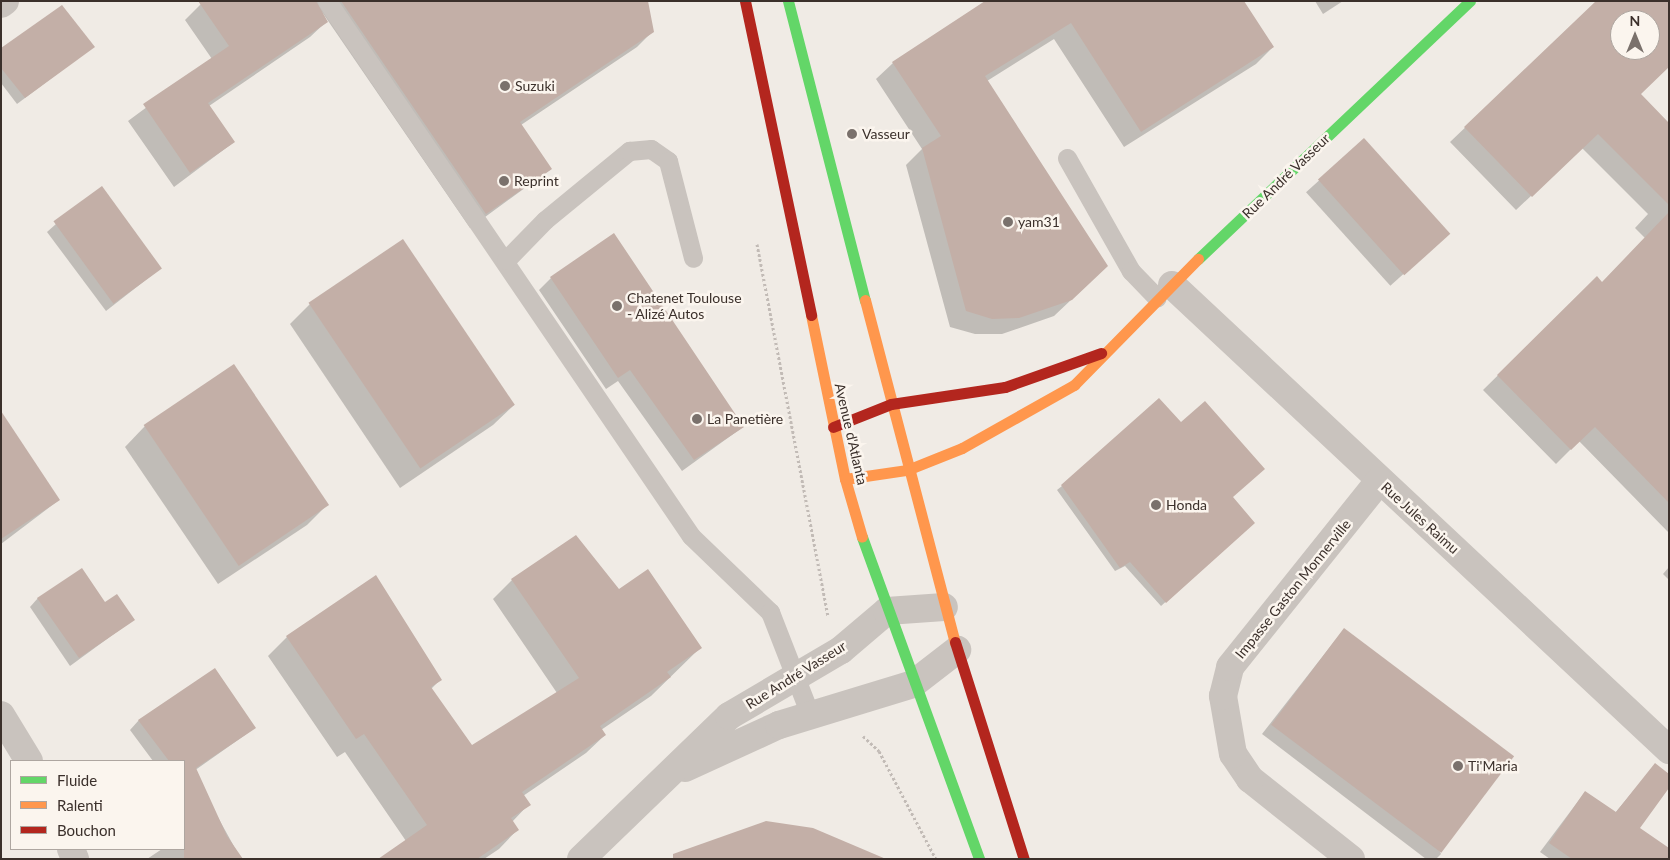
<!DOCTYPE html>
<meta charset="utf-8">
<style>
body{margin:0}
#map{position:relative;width:1670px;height:860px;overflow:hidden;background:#f0ebe5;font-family:Lato,sans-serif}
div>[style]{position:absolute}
.shadow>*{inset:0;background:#0003;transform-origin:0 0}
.building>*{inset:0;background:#c3afa7;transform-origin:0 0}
.path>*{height:3px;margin-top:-1.5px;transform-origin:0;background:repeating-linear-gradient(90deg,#c2bbb6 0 2.5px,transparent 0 5px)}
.lane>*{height:19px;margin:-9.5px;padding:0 9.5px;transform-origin:9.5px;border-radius:9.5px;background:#c9c3be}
.street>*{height:28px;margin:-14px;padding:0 14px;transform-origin:14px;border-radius:14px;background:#c9c3be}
.fast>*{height:11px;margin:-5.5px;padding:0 5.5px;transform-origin:5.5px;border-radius:5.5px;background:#63d668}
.slow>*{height:11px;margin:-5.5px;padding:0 5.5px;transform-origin:5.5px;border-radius:5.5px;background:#ff974d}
.jam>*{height:11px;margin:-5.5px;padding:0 5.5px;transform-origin:5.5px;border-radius:5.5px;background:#b3261e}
.dots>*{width:14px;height:14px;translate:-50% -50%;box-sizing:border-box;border:2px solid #fbf5ee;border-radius:50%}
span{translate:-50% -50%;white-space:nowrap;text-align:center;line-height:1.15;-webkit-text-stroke:5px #fbf5ee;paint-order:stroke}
.poi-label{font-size:14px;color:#3b302b}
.left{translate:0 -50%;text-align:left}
.street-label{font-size:14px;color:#3b302b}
.frame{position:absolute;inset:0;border:2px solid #3b302b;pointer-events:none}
.legend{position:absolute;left:10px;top:760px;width:175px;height:90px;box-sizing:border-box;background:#fbf5ee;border:1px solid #aea6a0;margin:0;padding:6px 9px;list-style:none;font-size:15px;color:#3b302b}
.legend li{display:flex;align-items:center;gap:10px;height:25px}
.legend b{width:25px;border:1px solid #aea6a0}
.north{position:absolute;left:1610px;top:10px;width:50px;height:50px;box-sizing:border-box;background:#fbf5ee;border:1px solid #aea6a0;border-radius:50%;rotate:0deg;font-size:14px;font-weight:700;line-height:20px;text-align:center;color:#3b302b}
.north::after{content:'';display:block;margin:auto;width:18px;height:22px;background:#7a716c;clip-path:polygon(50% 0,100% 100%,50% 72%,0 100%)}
</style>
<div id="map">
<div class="shadow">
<i style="clip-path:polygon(277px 1px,646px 1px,653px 31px,637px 47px,521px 125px,551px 169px,470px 228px,322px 12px,326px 22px,310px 37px,209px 106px,234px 142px,174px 187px,128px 121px,212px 59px,185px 20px,201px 4px)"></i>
<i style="clip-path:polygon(987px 1px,1273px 47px,1256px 64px,1124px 147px,1054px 39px,987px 81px,1090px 282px,1054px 316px,1002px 334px,975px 334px,950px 327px,906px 165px,922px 149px,876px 79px,893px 63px)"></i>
<i style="clip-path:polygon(1315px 1px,1343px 1px,1323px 14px)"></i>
<i style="clip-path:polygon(evenodd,1598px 1px,1669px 1px,1639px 94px,1669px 124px,1669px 533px,1579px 441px,1556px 464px,1483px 390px,1597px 278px,1602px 283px,1645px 238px,1635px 228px,1648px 214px,1582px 148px,1516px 210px,1450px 142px,1598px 1px,1620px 20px,1650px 20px,1650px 50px,1620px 50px,1620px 20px)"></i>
<i style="clip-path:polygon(93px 47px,17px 104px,1px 83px,1px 50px)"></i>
<i style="left:1364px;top:140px;width:126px;height:78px;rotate:48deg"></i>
<i style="clip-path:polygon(56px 224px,161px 268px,106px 311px,47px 232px)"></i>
<i style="clip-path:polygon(551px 278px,743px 427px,682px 471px,618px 381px,606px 389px,539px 290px)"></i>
<i style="clip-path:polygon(310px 304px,514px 405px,493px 425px,400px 488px,290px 324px)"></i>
<i style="clip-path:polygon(1px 413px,59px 500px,1px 544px)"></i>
<i style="clip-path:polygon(145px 426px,328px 504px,307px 525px,218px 584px,125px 447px)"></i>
<i style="clip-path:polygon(1062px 486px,1232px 497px,1249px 527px,1161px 606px,1125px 566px,1115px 571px,1057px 490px)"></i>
<i style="clip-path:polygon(1669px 567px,1669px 580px,1663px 574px)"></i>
<i style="clip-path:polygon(375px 577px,440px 680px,431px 689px,472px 746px,557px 693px,493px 599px,512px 580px,619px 591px,700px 648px,651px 696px,601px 730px,605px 735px,586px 753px,523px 796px,529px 804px,512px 822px,517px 830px,499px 849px,484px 859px,388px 859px,406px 841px,345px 752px,337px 757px,268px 656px,287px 637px)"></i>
<i style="clip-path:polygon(38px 598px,105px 604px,133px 620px,70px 666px,30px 607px)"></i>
<i style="clip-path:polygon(1344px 629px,1441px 854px,1436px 859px,1426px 859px,1262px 734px)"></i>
<i style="clip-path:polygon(139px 720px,255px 728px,184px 778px,184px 761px,153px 761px,130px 730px)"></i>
<i style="clip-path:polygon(1655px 765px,1638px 829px,1647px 859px,1550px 859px,1540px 852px,1585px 792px,1615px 813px)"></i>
<i style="clip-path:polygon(215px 812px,241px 859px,147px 859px,162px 849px,184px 849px,184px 833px)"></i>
</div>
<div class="building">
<i style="clip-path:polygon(198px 1px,316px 1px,328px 22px,208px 103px,235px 142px,190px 173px,143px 104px,229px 46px)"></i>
<i style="clip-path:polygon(341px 1px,648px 1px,654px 32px,520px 122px,552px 169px,486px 214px)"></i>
<i style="clip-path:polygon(985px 1px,1244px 1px,1274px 47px,1141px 132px,1071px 23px,985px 76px,1108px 266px,1072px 300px,1019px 318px,992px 319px,966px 311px,922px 148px,941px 136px,892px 62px)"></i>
<i style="clip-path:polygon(evenodd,1596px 1px,1669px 1px,1669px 67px,1641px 94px,1669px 123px,1669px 205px,1598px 134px,1532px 197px,1464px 127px,1596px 1px,1620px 20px,1650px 20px,1650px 50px,1620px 50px,1620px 20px)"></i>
<i style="clip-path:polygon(62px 5px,95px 47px,25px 98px,1px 68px,1px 48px)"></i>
<i style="left:1364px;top:138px;width:129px;height:62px;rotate:48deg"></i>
<i style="left:102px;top:186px;width:102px;height:60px;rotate:54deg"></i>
<i style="clip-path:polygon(1669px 212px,1669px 503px,1595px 427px,1571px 450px,1497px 375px,1597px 276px,1602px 282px)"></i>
<i style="clip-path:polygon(614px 233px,744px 427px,694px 460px,630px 370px,618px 378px,550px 277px)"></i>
<i style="left:403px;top:239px;width:200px;height:114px;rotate:56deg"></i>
<i style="left:234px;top:364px;width:170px;height:109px;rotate:56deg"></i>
<i style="clip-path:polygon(1159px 398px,1181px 422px,1205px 401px,1265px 469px,1233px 497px,1255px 523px,1166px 603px,1130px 562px,1120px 568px,1061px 485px)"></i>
<i style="clip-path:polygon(1px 411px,60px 500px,1px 539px)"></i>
<i style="clip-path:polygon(576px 535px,619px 589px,648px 569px,702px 648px,667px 672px,671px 677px,600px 726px,606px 735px,522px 792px,531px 805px,511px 818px,519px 830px,477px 859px,378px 859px,427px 825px,364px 734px,356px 739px,286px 636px,376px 575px,442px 680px,431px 687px,472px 745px,579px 678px,511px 579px)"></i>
<i style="clip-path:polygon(82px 568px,105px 602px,117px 594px,135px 620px,79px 658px,37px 598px)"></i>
<i style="left:1344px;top:628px;width:213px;height:121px;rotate:37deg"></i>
<i style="clip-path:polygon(215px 668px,256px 728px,196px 768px,227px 836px,243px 859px,184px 859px,184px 761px,169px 761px,138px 720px)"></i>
<i style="clip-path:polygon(1655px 763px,1669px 774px,1669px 788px,1640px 828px,1669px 848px,1669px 859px,1572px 859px,1549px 843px,1585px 791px,1616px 812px)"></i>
<i style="clip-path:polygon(766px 821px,813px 828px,886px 859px,673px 859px,673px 854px)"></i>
</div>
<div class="path">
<i style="left:757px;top:244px;width:378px;rotate:79.2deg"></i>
<i style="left:863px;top:736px;width:22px;rotate:43deg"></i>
<i style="left:879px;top:751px;width:122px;rotate:62.2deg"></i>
</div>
<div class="lane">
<i style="left:327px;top:1px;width:647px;rotate:55.77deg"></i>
<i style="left:691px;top:536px;width:110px;rotate:43.9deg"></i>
<i style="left:770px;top:612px;width:113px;rotate:68.7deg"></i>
<i style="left:1067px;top:158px;width:130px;rotate:60.5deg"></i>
<i style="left:1131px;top:271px;width:37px;rotate:46deg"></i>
<i style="left:506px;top:260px;width:56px;rotate:-45.7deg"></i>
<i style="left:545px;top:220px;width:109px;rotate:-39.4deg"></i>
<i style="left:629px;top:151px;width:22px;rotate:-5deg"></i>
<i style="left:651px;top:149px;width:21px;rotate:35deg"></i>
<i style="left:668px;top:161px;width:100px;rotate:75.5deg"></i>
</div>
<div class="street">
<i style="left:1px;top:4px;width:5px;rotate:-37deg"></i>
<i style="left:1172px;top:285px;width:681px;rotate:43.09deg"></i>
<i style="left:1px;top:715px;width:54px;rotate:58.7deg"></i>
<i style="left:685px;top:768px;width:103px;rotate:-24.6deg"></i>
<i style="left:779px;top:725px;width:140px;rotate:-17deg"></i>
<i style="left:913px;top:684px;width:56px;rotate:-37.7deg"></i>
<i style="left:71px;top:849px;width:11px;rotate:68deg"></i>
<i style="left:581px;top:859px;width:206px;rotate:-44deg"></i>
<i style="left:729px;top:716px;width:130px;rotate:-30.5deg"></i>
<i style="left:841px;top:650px;width:60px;rotate:-40.3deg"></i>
<i style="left:887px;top:611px;width:57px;rotate:-4deg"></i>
<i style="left:1351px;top:859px;width:129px;rotate:-141.6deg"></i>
<i style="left:1250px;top:779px;width:30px;rotate:-124deg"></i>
<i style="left:1233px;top:754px;width:59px;rotate:-99.8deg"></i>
<i style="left:1223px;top:696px;width:30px;rotate:-76deg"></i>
<i style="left:1230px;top:667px;width:238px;rotate:-51.3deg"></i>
</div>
<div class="fast">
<i style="left:788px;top:1px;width:309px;rotate:75.6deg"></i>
<i style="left:1198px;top:259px;width:375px;rotate:-43.5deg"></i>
<i style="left:862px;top:537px;width:343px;rotate:70deg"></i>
</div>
<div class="slow">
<i style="left:865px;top:300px;width:354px;rotate:75.3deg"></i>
<i style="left:811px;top:315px;width:167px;rotate:78.3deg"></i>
<i style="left:845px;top:479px;width:60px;rotate:73.7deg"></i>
<i style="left:845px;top:479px;width:63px;rotate:-8.3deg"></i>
<i style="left:907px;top:470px;width:59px;rotate:-21.8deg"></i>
<i style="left:962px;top:448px;width:129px;rotate:-29.4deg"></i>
<i style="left:1074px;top:385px;width:177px;rotate:-45.5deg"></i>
</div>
<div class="jam">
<i style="left:745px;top:1px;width:321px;rotate:78.1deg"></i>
<i style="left:833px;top:427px;width:62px;rotate:-21.6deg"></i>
<i style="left:891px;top:404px;width:115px;rotate:-8.5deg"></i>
<i style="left:1005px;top:387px;width:102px;rotate:-19.5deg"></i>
<i style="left:955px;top:642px;width:228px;rotate:72.4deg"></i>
</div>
<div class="dots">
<i style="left:505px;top:86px;background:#7a716c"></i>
<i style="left:852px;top:134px;background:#7a716c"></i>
<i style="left:504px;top:181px;background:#7a716c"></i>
<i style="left:1008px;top:222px;background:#7a716c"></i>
<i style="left:617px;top:306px;background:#7a716c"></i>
<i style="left:697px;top:419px;background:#7a716c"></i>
<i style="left:1156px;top:505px;background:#7a716c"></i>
<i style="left:1458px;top:766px;background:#7a716c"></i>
</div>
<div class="poi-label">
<span class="left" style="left:515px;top:86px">Suzuki</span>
<span class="left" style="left:862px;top:134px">Vasseur</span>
<span class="left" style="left:514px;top:181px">Reprint</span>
<span class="left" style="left:1018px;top:222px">yam31</span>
<span class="left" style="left:627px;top:306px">Chatenet Toulouse<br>- Alizé Autos</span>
<span class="left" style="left:707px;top:419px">La Panetière</span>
<span class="left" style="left:1166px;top:505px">Honda</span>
<span class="left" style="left:1468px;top:766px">Ti'Maria</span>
</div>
<div class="street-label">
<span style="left:1286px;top:176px;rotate:-44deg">Rue André Vasseur</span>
<span style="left:851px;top:434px;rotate:77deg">Avenue d'Atlanta</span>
<span style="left:1420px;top:518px;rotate:42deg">Rue Jules Raimu</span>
<span style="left:1293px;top:589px;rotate:-51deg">Impasse Gaston Monnerville</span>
<span style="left:796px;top:675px;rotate:-32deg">Rue André Vasseur</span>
</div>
<div class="frame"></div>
<ul class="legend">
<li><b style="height:6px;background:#63d668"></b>Fluide</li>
<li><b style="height:6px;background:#ff974d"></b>Ralenti</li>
<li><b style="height:6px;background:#b3261e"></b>Bouchon</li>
</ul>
<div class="north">N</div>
</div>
